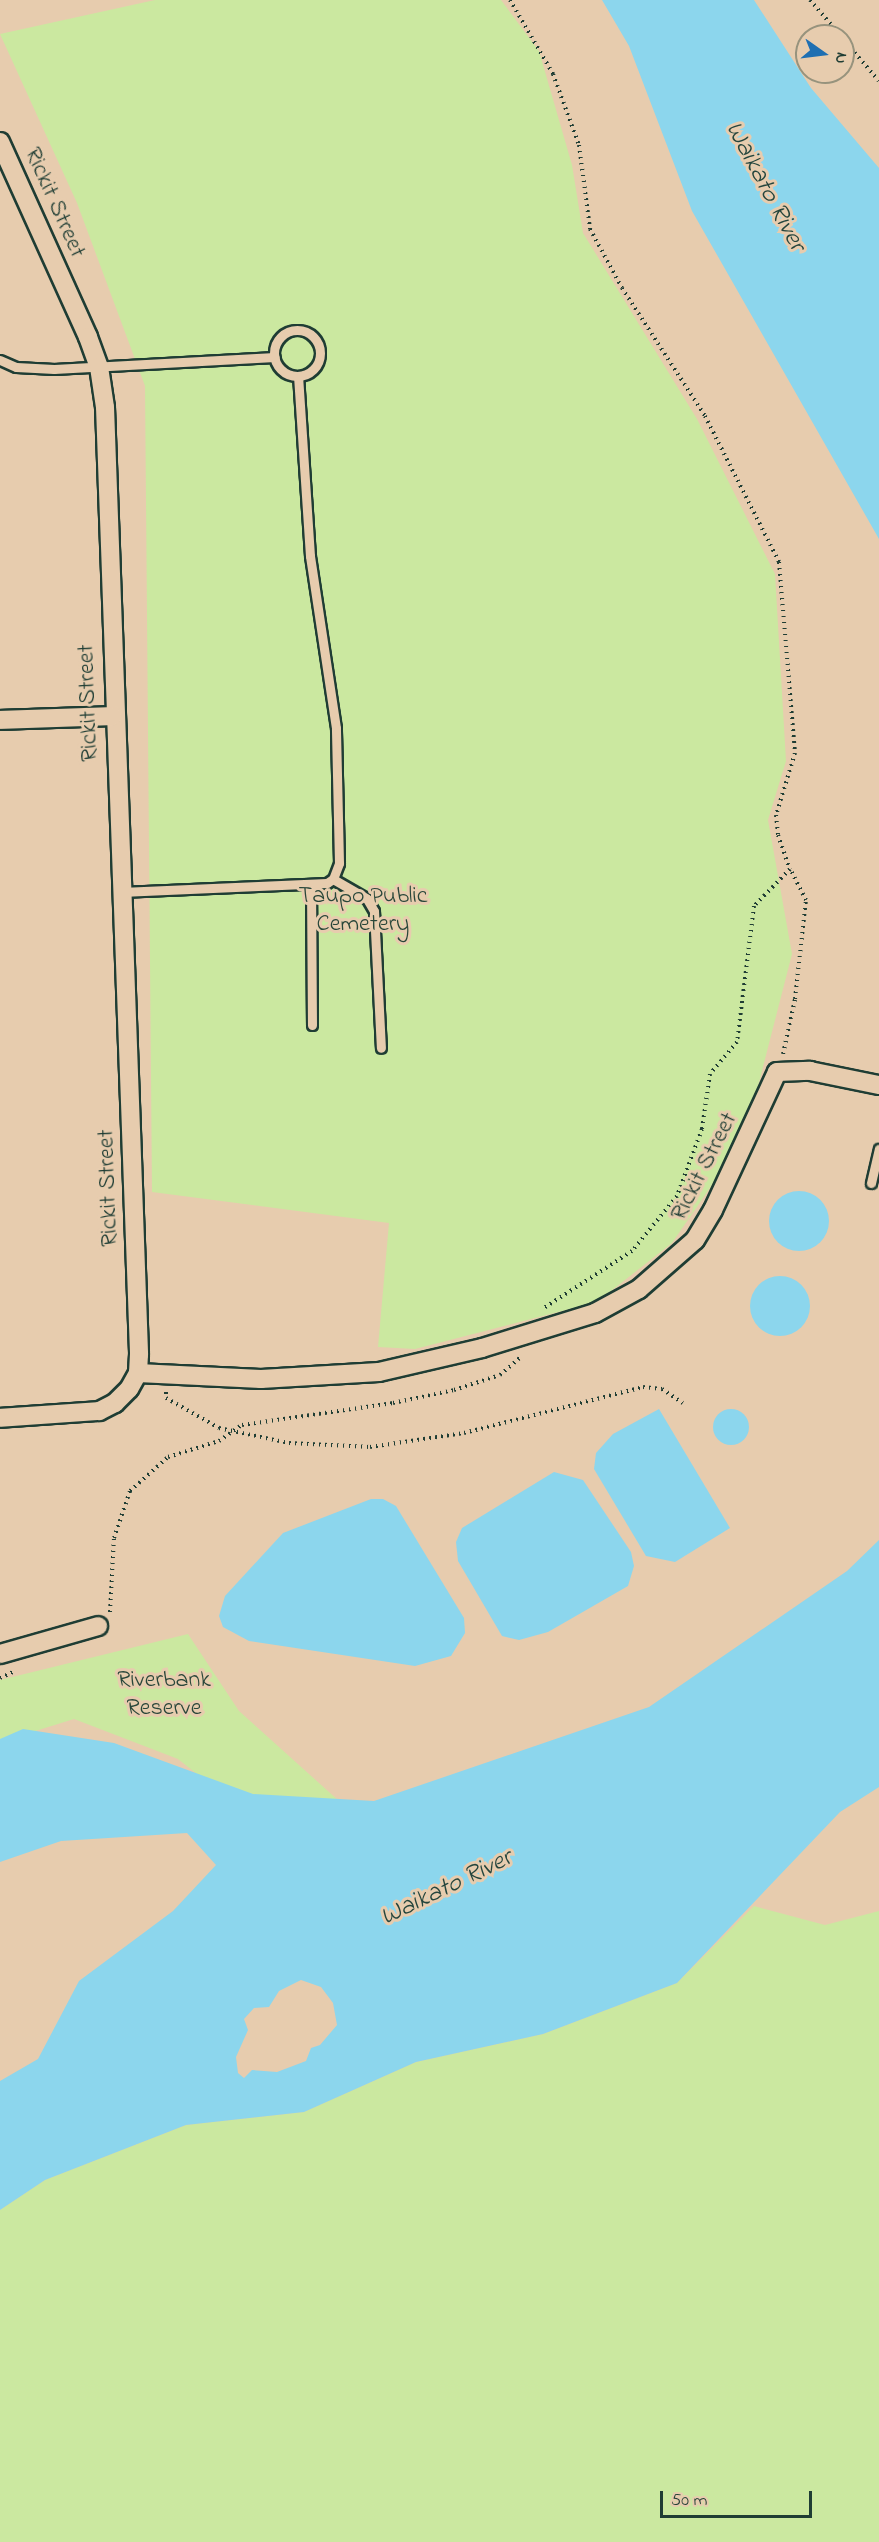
<!DOCTYPE html>
<style>
body{margin:0}
#map{position:relative;width:879px;height:2542px;overflow:hidden;background:#e7ccae;font-family:"Indie Flower",sans-serif}
div>[style]{position:absolute}
.green>*{inset:0;background:#cbe8a0}
.water>*{inset:0;background:#8cd6ed}
.round{border-radius:50%}
.path>*{height:4px;margin-top:-2px;transform-origin:0;background:repeating-linear-gradient(90deg,#1f3d34 0 1.5px,transparent 0 6px)}
.roads{filter:drop-shadow(2px 0 #1f3d34) drop-shadow(-2px 0 #1f3d34) drop-shadow(0 2px #1f3d34) drop-shadow(0 -2px #1f3d34)}
.service>*{height:9px;margin:-4.5px;padding:0 4.5px;transform-origin:4.5px;border-radius:4.5px;background:#e7ccae}
.service>.ring{margin:-4.5px;padding:0;box-sizing:content-box;background:none;border:9px solid #e7ccae;border-radius:50%}
.minor>*{height:18px;margin:-9px;padding:0 9px;transform-origin:9px;border-radius:9px;background:#e7ccae}
span{translate:-50% -50%;white-space:nowrap;text-align:center;line-height:1.15;-webkit-text-stroke:6px #e7ccae;paint-order:stroke}
.street-label{font-size:24px;color:#1f3d34}
.park-label{font-size:24px;color:#284639}
.water-label{font-size:26px;color:#24453d;font-style:italic}
.north{position:absolute;left:795px;top:24px;width:60px;height:60px;box-sizing:border-box;background:#e7ccae;border:2px solid #97937d;border-radius:50%;rotate:104deg;font-size:16px;font-weight:700;line-height:24px;text-align:center;color:#1f3d34}
.north::after{content:'';display:block;margin:auto;width:21px;height:27px;background:#1f6fb2;clip-path:polygon(50% 0,100% 100%,50% 72%,0 100%)}
.scale{position:absolute;left:660px;top:2491px;width:152px;height:27px;box-sizing:border-box;border:3px solid #1f3d34;border-top:0;padding-left:8px;font-size:18px;line-height:21px;white-space:nowrap;color:#1f3d34;-webkit-text-stroke:4px #e7ccae;paint-order:stroke}
</style>
<div id="map">
<div class="green">
<i style="clip-path:polygon(155px 0,501px 0,539px 51px,572px 165px,583px 233px,697px 419px,775px 574px,786px 761px,768px 820px,792px 954px,745px 1137px,672px 1243px,597px 1302px,415px 1349px,378px 1347px,389px 1223px,152px 1192px,145px 386px,77px 203px,0 34px)"></i>
<i style="clip-path:polygon(188px 1634px,239px 1711px,339px 1801px,222px 1794px,178px 1759px,74px 1719px,0 1742px,0 1680px)"></i>
<i style="clip-path:polygon(754px 1906px,825px 1925px,879px 1911px,879px 2542px,0 2542px,0 2210px,45px 2180px,186px 2125px,304px 2112px,416px 2062px,543px 2034px,677px 1983px)"></i>
</div>
<div class="water">
<i style="clip-path:polygon(602px 0,754px 0,811px 88px,879px 168px,879px 539px,692px 211px,629px 46px)"></i>
<i class="round" style="left:769px;top:1191px;width:60px;height:60px"></i>
<i class="round" style="left:750px;top:1276px;width:60px;height:60px"></i>
<i class="round" style="left:713px;top:1409px;width:36px;height:36px"></i>
<i style="clip-path:polygon(659px 1409px,730px 1528px,675px 1562px,646px 1556px,594px 1469px,596px 1453px,613px 1434px)"></i>
<i style="clip-path:polygon(554px 1472px,583px 1480px,631px 1552px,634px 1566px,628px 1586px,548px 1632px,519px 1640px,502px 1636px,458px 1561px,456px 1542px,462px 1528px)"></i>
<i style="clip-path:polygon(371px 1499px,383px 1499px,396px 1506px,464px 1618px,465px 1633px,451px 1656px,415px 1666px,249px 1641px,223px 1627px,219px 1616px,225px 1596px,283px 1533px)"></i>
<i style="clip-path:polygon(evenodd,879px 1540px,879px 1787px,840px 1812px,677px 1983px,543px 2034px,416px 2062px,304px 2112px,186px 2125px,45px 2180px,0 2210px,0 2081px,38px 2059px,79px 1981px,173px 1911px,216px 1865px,187px 1833px,61px 1841px,0 1862px,0 1739px,23px 1729px,114px 1743px,253px 1794px,374px 1801px,649px 1707px,847px 1571px,879px 1540px,301px 1980px,321px 1987px,333px 2003px,337px 2025px,320px 2045px,311px 2048px,306px 2061px,277px 2072px,252px 2070px,244px 2078px,238px 2073px,236px 2057px,248px 2030px,244px 2019px,254px 2008px,269px 2007px,279px 1991px,301px 1980px)"></i>
</div>
<div class="path">
<i style="left:510px;top:0;width:86px;rotate:59.8deg"></i>
<i style="left:553px;top:74px;width:76px;rotate:69.9deg"></i>
<i style="left:579px;top:145px;width:85px;rotate:82.5deg"></i>
<i style="left:590px;top:229px;width:67px;rotate:61.5deg"></i>
<i style="left:622px;top:288px;width:153px;rotate:57deg"></i>
<i style="left:705px;top:416px;width:164px;rotate:63.1deg"></i>
<i style="left:779px;top:562px;width:192px;rotate:85.2deg"></i>
<i style="left:795px;top:753px;width:65px;rotate:107deg"></i>
<i style="left:776px;top:815px;width:20px;rotate:84deg"></i>
<i style="left:778px;top:835px;width:36px;rotate:71deg"></i>
<i style="left:790px;top:869px;width:52px;rotate:134.2deg"></i>
<i style="left:754px;top:906px;width:137px;rotate:97.1deg"></i>
<i style="left:737px;top:1042px;width:42px;rotate:130.2deg"></i>
<i style="left:710px;top:1074px;width:56px;rotate:98.3deg"></i>
<i style="left:702px;top:1129px;width:72px;rotate:110.5deg"></i>
<i style="left:677px;top:1196px;width:71px;rotate:129.3deg"></i>
<i style="left:632px;top:1251px;width:105px;rotate:147.1deg"></i>
<i style="left:810px;top:0;width:48px;rotate:49.3deg"></i>
<i style="left:843px;top:39px;width:55px;rotate:49.4deg"></i>
<i style="left:783px;top:1054px;width:56px;rotate:-77.7deg"></i>
<i style="left:795px;top:999px;width:100px;rotate:-83.7deg"></i>
<i style="left:806px;top:900px;width:35px;rotate:-117deg"></i>
<i style="left:166px;top:1392px;width:6px;rotate:90deg"></i>
<i style="left:166px;top:1398px;width:61px;rotate:29.5deg"></i>
<i style="left:219px;top:1428px;width:72px;rotate:12.1deg"></i>
<i style="left:289px;top:1443px;width:81px;rotate:2.8deg"></i>
<i style="left:370px;top:1447px;width:95px;rotate:-8.5deg"></i>
<i style="left:464px;top:1433px;width:185px;rotate:-14.4deg"></i>
<i style="left:643px;top:1387px;width:19px;rotate:6deg"></i>
<i style="left:662px;top:1389px;width:25px;rotate:34deg"></i>
<i style="left:110px;top:1612px;width:74px;rotate:-86.9deg"></i>
<i style="left:114px;top:1538px;width:50px;rotate:-71.2deg"></i>
<i style="left:130px;top:1491px;width:51px;rotate:-41.8deg"></i>
<i style="left:168px;top:1457px;width:53px;rotate:-17.4deg"></i>
<i style="left:219px;top:1441px;width:28px;rotate:-35deg"></i>
<i style="left:242px;top:1425px;width:153px;rotate:-8.3deg"></i>
<i style="left:393px;top:1403px;width:62px;rotate:-12deg"></i>
<i style="left:454px;top:1390px;width:48px;rotate:-18.1deg"></i>
<i style="left:500px;top:1375px;width:28px;rotate:-41deg"></i>
<i style="left:0;top:1678px;width:14px;rotate:-25deg"></i>
</div>
<div class="roads">
<div class="service">
<i class="ring" style="left:274px;top:330px;width:37px;height:37px"></i>
<i style="left:0;top:360px;width:17px;rotate:24deg"></i>
<i style="left:16px;top:367px;width:38px;rotate:3deg"></i>
<i style="left:54px;top:369px;width:221px;rotate:-3.1deg"></i>
<i style="left:333px;top:879px;width:39px;rotate:30deg"></i>
<i style="left:367px;top:899px;width:14px;rotate:60deg"></i>
<i style="left:374px;top:911px;width:137px;rotate:87.1deg"></i>
<i style="left:311px;top:884px;width:141px;rotate:89.6deg"></i>
<i style="left:121px;top:892px;width:206px;rotate:-2.5deg"></i>
<i style="left:327px;top:883px;width:7px;rotate:-34deg"></i>
<i style="left:333px;top:879px;width:17px;rotate:-69deg"></i>
<i style="left:339px;top:863px;width:135px;rotate:-91.3deg"></i>
<i style="left:336px;top:728px;width:174px;rotate:-98.6deg"></i>
<i style="left:310px;top:556px;width:179px;rotate:-93.8deg"></i>
<i style="left:871px;top:1183px;width:35px;rotate:-77deg"></i>
</div>
<div class="minor">
<i style="left:0;top:142px;width:214px;rotate:65.7deg"></i>
<i style="left:88px;top:337px;width:32px;rotate:70deg"></i>
<i style="left:99px;top:367px;width:40px;rotate:81.5deg"></i>
<i style="left:105px;top:407px;width:948px;rotate:87.94deg"></i>
<i style="left:139px;top:1354px;width:19px;rotate:93deg"></i>
<i style="left:138px;top:1373px;width:18px;rotate:119deg"></i>
<i style="left:129px;top:1389px;width:20px;rotate:135deg"></i>
<i style="left:115px;top:1403px;width:18px;rotate:153deg"></i>
<i style="left:99px;top:1411px;width:99px;rotate:176deg"></i>
<i style="left:0;top:720px;width:113px;rotate:-2deg"></i>
<i style="left:138px;top:1373px;width:123px;rotate:2.8deg"></i>
<i style="left:261px;top:1379px;width:118px;rotate:-3.4deg"></i>
<i style="left:379px;top:1372px;width:106px;rotate:-13.1deg"></i>
<i style="left:482px;top:1348px;width:118px;rotate:-17.2deg"></i>
<i style="left:595px;top:1313px;width:50px;rotate:-28.6deg"></i>
<i style="left:639px;top:1289px;width:74px;rotate:-41.2deg"></i>
<i style="left:695px;top:1240px;width:35px;rotate:-59deg"></i>
<i style="left:713px;top:1210px;width:152px;rotate:-65.1deg"></i>
<i style="left:777px;top:1072px;width:33px;rotate:-2deg"></i>
<i style="left:810px;top:1071px;width:70px;rotate:11.5deg"></i>
<i style="left:0;top:1654px;width:102px;rotate:-15.9deg"></i>
</div>
</div>
<div class="street-label">
<span style="left:54px;top:203px;rotate:66deg">Rickit Street</span>
<span style="left:89px;top:703px;rotate:-92deg">Rickit Street</span>
<span style="left:705px;top:1167px;rotate:-63deg">Rickit Street</span>
<span style="left:109px;top:1188px;rotate:-92deg">Rickit Street</span>
</div>
<div class="park-label">
<span style="left:363px;top:911px">Taupo Public<br>Cemetery</span>
<span style="left:164px;top:1695px">Riverbank<br>Reserve</span>
</div>
<div class="water-label">
<span style="left:764px;top:187px;rotate:62deg">Waikato River</span>
<span style="left:447px;top:1889px;rotate:-26deg">Waikato River</span>
</div>
<div class="north">N</div>
<div class="scale">50 m</div>
</div>
